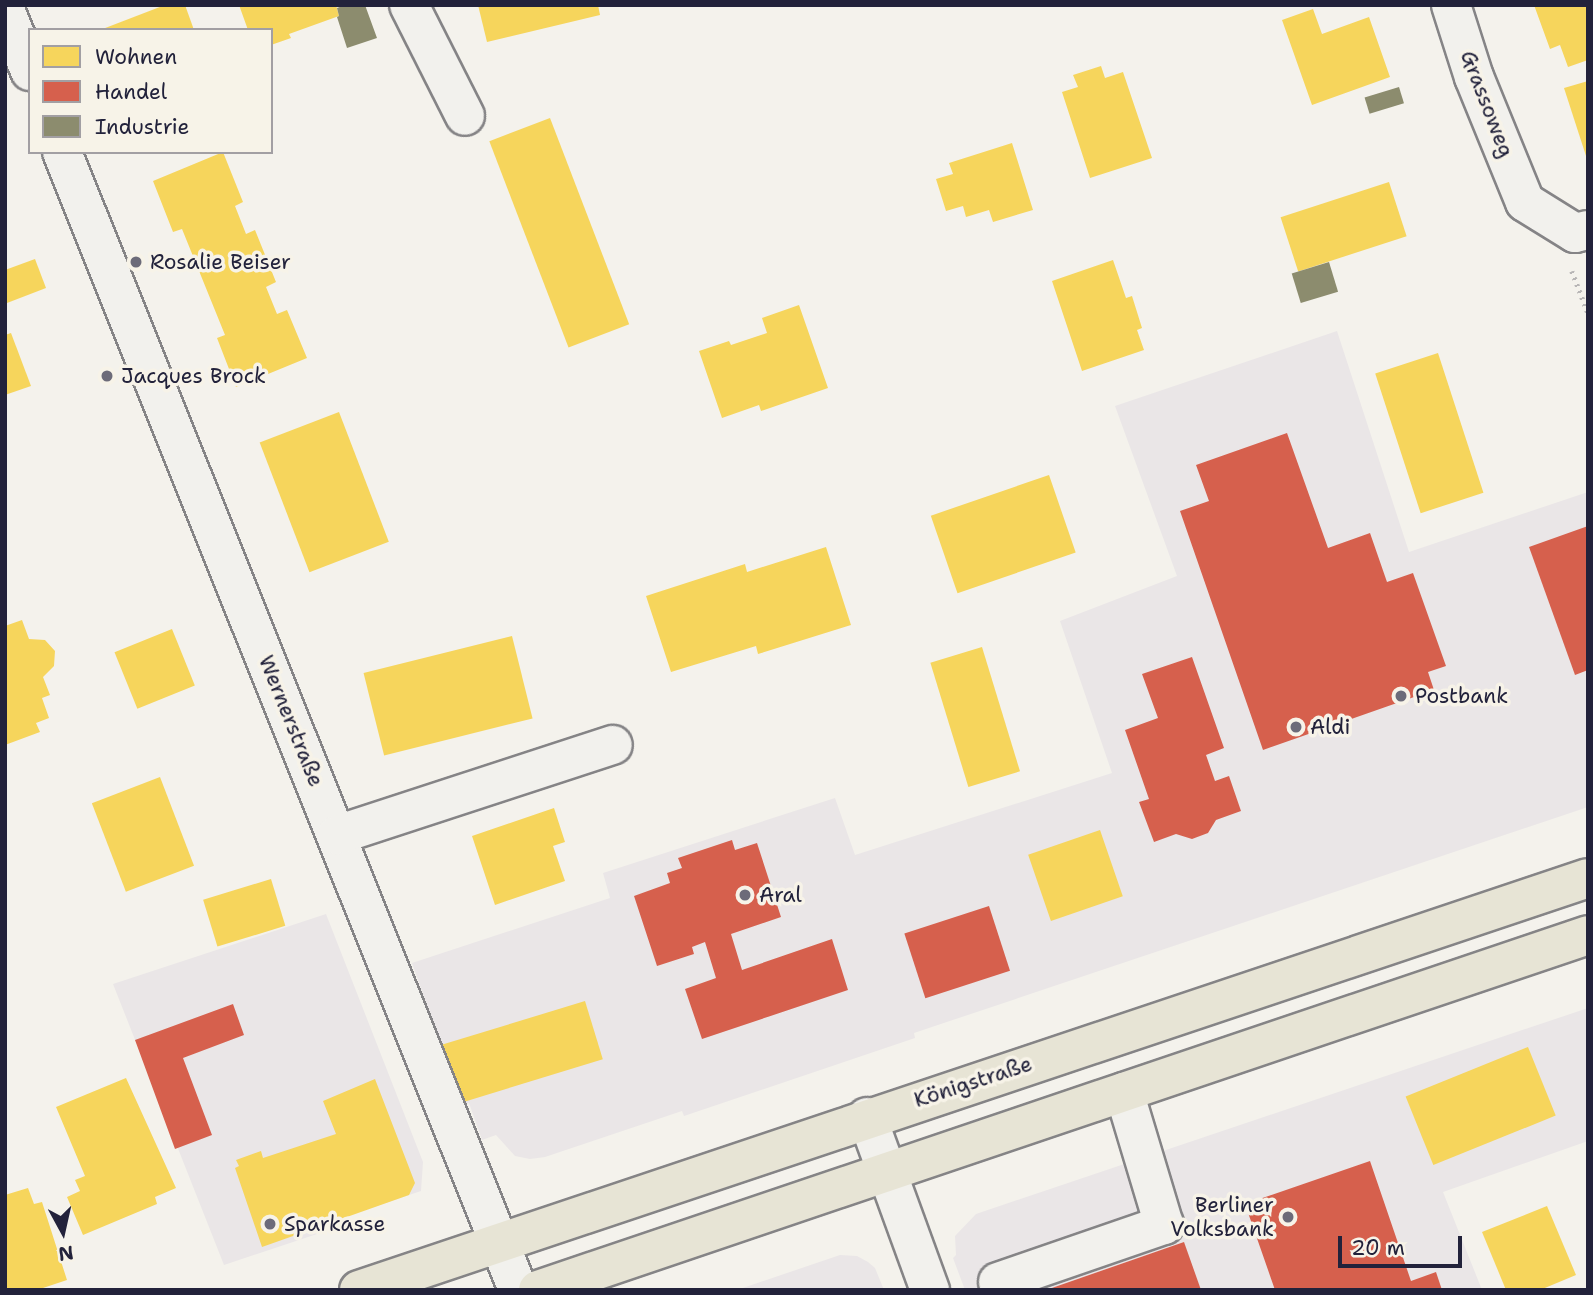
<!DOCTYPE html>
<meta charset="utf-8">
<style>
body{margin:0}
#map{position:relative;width:1593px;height:1295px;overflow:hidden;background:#f4f2ec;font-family:"Shantell Sans",sans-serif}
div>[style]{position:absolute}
.built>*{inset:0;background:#eae6e7}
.homes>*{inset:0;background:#f6d55c;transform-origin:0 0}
.shops>*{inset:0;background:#d6604d;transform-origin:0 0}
.industry>*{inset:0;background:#8c8c6e;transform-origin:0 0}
.path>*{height:4.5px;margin-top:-2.25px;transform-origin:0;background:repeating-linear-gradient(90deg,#b8b6b6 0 2px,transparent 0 7px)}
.roads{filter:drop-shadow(2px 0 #858486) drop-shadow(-2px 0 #858486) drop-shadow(0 2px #858486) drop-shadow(0 -2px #858486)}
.minor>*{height:38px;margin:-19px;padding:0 19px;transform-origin:19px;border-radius:19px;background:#f2f1ed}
.major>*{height:38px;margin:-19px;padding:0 19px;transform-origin:19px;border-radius:19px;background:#e7e4d5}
.dots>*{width:19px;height:19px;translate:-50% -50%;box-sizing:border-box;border:4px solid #f7f3e8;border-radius:50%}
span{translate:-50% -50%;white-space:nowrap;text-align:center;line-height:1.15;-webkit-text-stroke:7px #f7f3e8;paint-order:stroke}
.street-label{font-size:21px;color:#22223b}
.poi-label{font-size:21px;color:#22223b}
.left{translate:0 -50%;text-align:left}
.right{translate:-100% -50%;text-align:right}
.frame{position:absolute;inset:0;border:7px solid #22223b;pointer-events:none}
.legend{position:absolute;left:28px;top:28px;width:245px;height:126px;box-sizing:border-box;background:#f7f3e8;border:2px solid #a29fa3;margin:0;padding:9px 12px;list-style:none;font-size:21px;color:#22223b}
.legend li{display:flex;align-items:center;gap:14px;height:35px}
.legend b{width:35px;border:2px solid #a29fa3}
.north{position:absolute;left:28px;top:1197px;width:70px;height:70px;-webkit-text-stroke:5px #f7f3e8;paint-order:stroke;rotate:172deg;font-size:19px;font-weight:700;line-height:28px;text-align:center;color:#22223b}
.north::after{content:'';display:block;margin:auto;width:24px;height:32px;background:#22223b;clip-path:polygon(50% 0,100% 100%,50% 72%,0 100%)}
.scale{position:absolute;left:1338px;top:1236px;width:124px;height:32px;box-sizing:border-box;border:4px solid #22223b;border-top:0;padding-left:9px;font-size:21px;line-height:24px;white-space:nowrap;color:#22223b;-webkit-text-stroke:5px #f7f3e8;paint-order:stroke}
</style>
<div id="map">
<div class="built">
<i style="clip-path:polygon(1337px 331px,1409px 552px,1588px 492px,1588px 807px,914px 1033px,915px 1038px,684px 1116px,682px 1111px,545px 1157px,530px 1159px,515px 1156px,496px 1135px,482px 1140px,469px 1103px,462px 1105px,412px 963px,610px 898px,603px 873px,835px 798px,855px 855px,1112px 773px,1060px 621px,1177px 576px,1115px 406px)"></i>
<i style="clip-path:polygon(326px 914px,423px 1162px,421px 1191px,316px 1226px,317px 1234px,224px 1265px,113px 984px)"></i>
<i style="clip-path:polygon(1588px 1008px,1588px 1141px,1443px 1192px,1482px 1290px,965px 1290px,953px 1258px,956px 1255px,955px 1236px,976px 1214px)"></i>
<i style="clip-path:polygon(840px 1255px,857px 1256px,868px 1262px,875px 1268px,884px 1290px,737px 1290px)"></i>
</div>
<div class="homes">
<i style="clip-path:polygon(165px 5px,185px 5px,194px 30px,100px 30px)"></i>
<i style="clip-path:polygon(239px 5px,336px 5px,339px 16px,289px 34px,291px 38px,271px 45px,271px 30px,248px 30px)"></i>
<i style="clip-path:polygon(478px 5px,598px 5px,600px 15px,487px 42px)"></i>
<i style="clip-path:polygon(1534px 5px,1588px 5px,1588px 60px,1568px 67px,1560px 45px,1550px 49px)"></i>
<i style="clip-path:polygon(1313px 9px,1322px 34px,1369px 17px,1390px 77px,1312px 105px,1282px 20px)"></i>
<i style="clip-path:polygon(1101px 66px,1105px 78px,1123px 72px,1152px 158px,1090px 178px,1062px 92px,1078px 87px,1073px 75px)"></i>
<i style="clip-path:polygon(1588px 81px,1588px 159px,1587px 159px,1564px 88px)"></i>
<i style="left:550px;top:118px;width:221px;height:65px;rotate:69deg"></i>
<i style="clip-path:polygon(1012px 143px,1033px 210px,993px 222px,989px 210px,966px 217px,963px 206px,946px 211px,936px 179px,953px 174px,949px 163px)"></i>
<i style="clip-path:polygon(223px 152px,243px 202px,235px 206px,246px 234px,255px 230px,276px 282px,266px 287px,277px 314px,287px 310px,307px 358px,236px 387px,217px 338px,225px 335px,182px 229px,173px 232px,153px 181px)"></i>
<i style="left:1389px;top:182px;width:57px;height:114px;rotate:72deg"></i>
<i style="clip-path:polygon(35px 259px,46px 288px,7px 303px,5px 270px)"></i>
<i style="clip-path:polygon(1113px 260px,1126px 298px,1132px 296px,1142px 328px,1137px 330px,1144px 350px,1082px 371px,1052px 281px)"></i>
<i style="clip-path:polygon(799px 305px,828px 388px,761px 411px,759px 405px,722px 418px,699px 351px,729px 341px,731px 345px,767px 333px,762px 318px)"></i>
<i style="clip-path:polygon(11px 333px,31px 386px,5px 395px,5px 335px)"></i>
<i style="left:1438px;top:353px;width:147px;height:66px;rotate:72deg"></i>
<i style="left:339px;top:412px;width:139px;height:85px;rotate:69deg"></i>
<i style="left:1049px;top:475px;width:82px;height:125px;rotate:71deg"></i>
<i style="clip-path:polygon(826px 547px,851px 625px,758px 654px,756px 646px,671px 672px,646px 596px,745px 564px,747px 572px)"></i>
<i style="clip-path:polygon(22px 620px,29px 639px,45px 640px,55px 651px,54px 666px,43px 677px,50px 695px,42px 698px,49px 718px,36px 723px,40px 732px,5px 745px,5px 626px)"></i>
<i style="left:172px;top:629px;width:61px;height:62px;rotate:68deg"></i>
<i style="left:512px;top:636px;width:85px;height:153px;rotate:76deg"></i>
<i style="left:982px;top:647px;width:130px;height:54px;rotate:73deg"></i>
<i style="left:160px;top:777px;width:95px;height:73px;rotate:69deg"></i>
<i style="clip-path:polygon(554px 808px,565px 842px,553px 846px,565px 881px,495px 905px,472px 836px)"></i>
<i style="left:1100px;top:830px;width:70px;height:76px;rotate:71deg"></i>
<i style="left:271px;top:879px;width:49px;height:71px;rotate:73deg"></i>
<i style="left:585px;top:1001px;width:61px;height:149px;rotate:73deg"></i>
<i style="left:1528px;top:1047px;width:74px;height:132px;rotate:68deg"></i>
<i style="clip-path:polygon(126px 1078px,176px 1188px,155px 1197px,157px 1204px,83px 1235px,67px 1197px,80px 1191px,75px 1180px,85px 1176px,56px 1107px)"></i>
<i style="clip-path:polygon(375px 1079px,415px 1183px,409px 1195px,262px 1247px,235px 1168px,239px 1166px,236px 1160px,261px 1151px,263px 1158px,336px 1134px,323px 1101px)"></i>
<i style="clip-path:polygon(28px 1188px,34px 1204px,42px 1202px,67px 1280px,37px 1290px,5px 1290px,5px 1195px)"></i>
<i style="clip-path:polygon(1547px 1206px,1576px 1275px,1540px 1290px,1506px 1290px,1482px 1232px)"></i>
</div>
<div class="shops">
<i style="clip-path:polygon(1287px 433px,1328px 548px,1370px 533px,1387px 582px,1413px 573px,1446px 666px,1428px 672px,1434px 690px,1263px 750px,1180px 511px,1209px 501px,1196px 465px)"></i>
<i style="clip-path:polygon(1588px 526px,1588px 670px,1575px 675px,1529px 547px)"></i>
<i style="clip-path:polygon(1192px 657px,1224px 748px,1206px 755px,1215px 781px,1229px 776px,1241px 811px,1216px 820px,1208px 833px,1192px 839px,1176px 834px,1154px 842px,1139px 802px,1149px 799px,1125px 730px,1158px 718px,1142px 674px)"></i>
<i style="clip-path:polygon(732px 840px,735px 850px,757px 843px,781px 917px,731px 934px,742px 970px,832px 939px,848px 990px,702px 1039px,685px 989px,716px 978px,705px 942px,692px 947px,694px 954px,657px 966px,634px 896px,670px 883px,667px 873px,682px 868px,678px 858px)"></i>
<i style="left:989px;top:906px;width:68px;height:89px;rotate:72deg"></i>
<i style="clip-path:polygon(233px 1004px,244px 1035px,183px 1058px,212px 1135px,175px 1149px,135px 1040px)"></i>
<i style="clip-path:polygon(1370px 1161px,1411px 1281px,1436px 1272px,1442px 1290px,1275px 1290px,1245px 1204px)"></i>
<i style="clip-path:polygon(1184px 1242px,1201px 1290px,1049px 1290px,1049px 1289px)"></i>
</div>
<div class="industry">
<i style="clip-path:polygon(345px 5px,365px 5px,377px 38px,347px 48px,337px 17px,339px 16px,337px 8px)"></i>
<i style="left:1399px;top:87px;width:17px;height:36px;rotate:73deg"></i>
<i style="left:1329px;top:262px;width:31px;height:39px;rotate:73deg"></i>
</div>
<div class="path">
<i style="left:1572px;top:271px;width:45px;rotate:69.1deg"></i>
</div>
<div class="roads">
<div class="minor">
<i style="left:409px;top:5px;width:124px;rotate:63.2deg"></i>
<i style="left:1451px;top:5px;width:76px;rotate:72.3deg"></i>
<i style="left:1474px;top:77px;width:135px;rotate:67.8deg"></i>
<i style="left:1525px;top:202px;width:59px;rotate:31.8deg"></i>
<i style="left:1575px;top:233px;width:13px;rotate:-13deg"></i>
<i style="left:5px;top:10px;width:66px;rotate:67.7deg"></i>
<i style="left:62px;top:152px;width:1226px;rotate:68.16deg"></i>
<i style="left:337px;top:835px;width:290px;rotate:-18.1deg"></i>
<i style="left:867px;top:1117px;width:184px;rotate:70deg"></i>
<i style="left:998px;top:1282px;width:176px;rotate:-19deg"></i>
<i style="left:1164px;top:1225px;width:139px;rotate:-106.7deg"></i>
</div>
<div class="major">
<i style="left:359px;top:1290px;width:1296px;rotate:-18.53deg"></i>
<i style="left:538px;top:1290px;width:1108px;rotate:-18.68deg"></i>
</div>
</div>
<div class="dots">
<i style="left:136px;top:262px;background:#6c6b79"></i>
<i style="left:107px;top:376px;background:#6c6b79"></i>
<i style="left:1401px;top:696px;background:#6c6b79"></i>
<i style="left:1296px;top:727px;background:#6c6b79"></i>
<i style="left:745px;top:895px;background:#6c6b79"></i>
<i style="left:1288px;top:1217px;background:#6c6b79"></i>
<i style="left:270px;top:1224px;background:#6c6b79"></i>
</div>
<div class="street-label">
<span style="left:1487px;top:104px;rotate:69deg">Grassoweg</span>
<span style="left:291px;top:721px;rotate:68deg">Wernerstraße</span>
<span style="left:973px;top:1082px;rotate:-18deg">Königstraße</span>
</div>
<div class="poi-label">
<span class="left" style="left:150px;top:262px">Rosalie Beiser</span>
<span class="left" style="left:121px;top:376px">Jacques Brock</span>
<span class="left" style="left:1415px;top:696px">Postbank</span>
<span class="left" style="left:1310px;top:727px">Aldi</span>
<span class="left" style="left:759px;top:895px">Aral</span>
<span class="right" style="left:1274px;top:1217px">Berliner<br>Volksbank</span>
<span class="left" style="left:284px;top:1224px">Sparkasse</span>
</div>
<div class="frame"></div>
<ul class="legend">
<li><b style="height:19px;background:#f6d55c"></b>Wohnen</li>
<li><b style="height:19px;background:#d6604d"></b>Handel</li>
<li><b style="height:19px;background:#8c8c6e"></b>Industrie</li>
</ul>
<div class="north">N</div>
<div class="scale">20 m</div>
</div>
